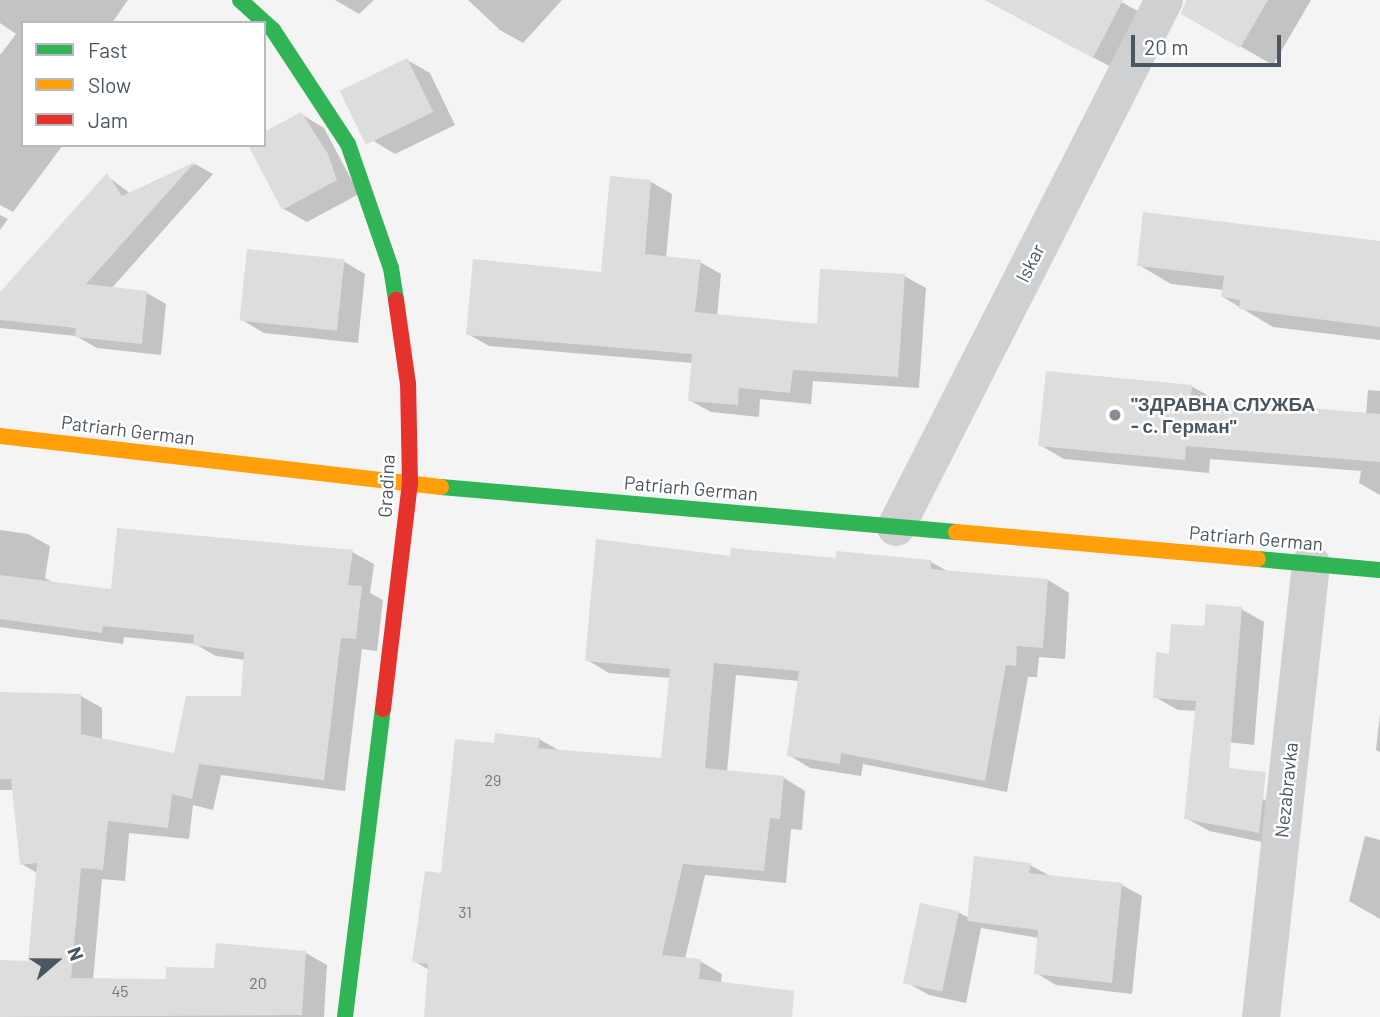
<!DOCTYPE html>
<meta charset="utf-8">
<style>
body{margin:0}
#map{position:relative;width:1380px;height:1017px;overflow:hidden;background:#f4f4f4;font-family:Barlow,sans-serif}
div>[style]{position:absolute}
.shadow>*{inset:0;background:#0003}
.building>*{inset:0;background:#ddddde;transform-origin:0 0}
.street>*{height:38px;margin:-19px;padding:0 19px;transform-origin:19px;border-radius:19px;background:#ced0d2}
.fast>*{height:16px;margin:-8px;padding:0 8px;transform-origin:8px;border-radius:8px;background:#30b455}
.slow>*{height:16px;margin:-8px;padding:0 8px;transform-origin:8px;border-radius:8px;background:#ff9f0a}
.jam>*{height:16px;margin:-8px;padding:0 8px;transform-origin:8px;border-radius:8px;background:#e5322d}
.dots>*{width:19px;height:19px;translate:-50% -50%;box-sizing:border-box;border:4px solid #fff;border-radius:50%}
span{translate:-50% -50%;white-space:nowrap;text-align:center;line-height:1.15;-webkit-text-stroke:5px #fff;paint-order:stroke}
.number-label{font-size:16px;color:#707881}
.number-label span{-webkit-text-stroke-width:0}
.street-label{font-size:19px;color:#4a5661}
.poi-label{font-size:19px;color:#4a5661;font-weight:700}
.left{translate:0 -50%;text-align:left}
.legend{position:absolute;left:21px;top:21px;width:245px;height:126px;box-sizing:border-box;background:#fff;border:2px solid #b7bbc0;margin:0;padding:9px 12px;list-style:none;font-size:21px;color:#4a5661}
.legend li{display:flex;align-items:center;gap:14px;height:35px}
.legend b{width:35px;border:2px solid #b7bbc0}
.north{position:absolute;left:21px;top:926px;width:70px;height:70px;-webkit-text-stroke:5px #fff;paint-order:stroke;rotate:70deg;font-size:19px;font-weight:700;line-height:28px;text-align:center;color:#4a5661}
.north::after{content:'';display:block;margin:auto;width:24px;height:32px;background:#4a5661;clip-path:polygon(50% 0,100% 100%,50% 72%,0 100%)}
.scale{position:absolute;left:1131px;top:35px;width:150px;height:32px;box-sizing:border-box;border:4px solid #4a5661;border-top:0;padding-left:9px;font-size:21px;line-height:24px;white-space:nowrap;color:#4a5661;-webkit-text-stroke:5px #fff;paint-order:stroke}
</style>
<div id="map">
<div class="shadow">
<i style="clip-path:polygon(0 0,128px 0,112px 23px,23px 23px,23px 145px,63px 145px,13px 212px,0 205px,0 55px,16px 34px,0 23px)"></i>
<i style="clip-path:polygon(335px 0,374px 0,359px 14px)"></i>
<i style="clip-path:polygon(468px 0,562px 0,523px 43px,500px 30px)"></i>
<i style="clip-path:polygon(985px 0,1118px 0,1143px 14px,1115px 69px)"></i>
<i style="clip-path:polygon(1204px 0,1311px 0,1273px 65px,1193px 19px)"></i>
<i style="clip-path:polygon(407px 60px,430px 73px,455px 125px,395px 154px,372px 140px)"></i>
<i style="clip-path:polygon(301px 114px,324px 128px,359px 194px,307px 222px,284px 209px,264px 145px)"></i>
<i style="clip-path:polygon(195px 164px,213px 174px,111px 289px,147px 293px,166px 304px,161px 355px,97px 348px,76px 336px,0 328px,0 295px,107px 176px,131px 194px)"></i>
<i style="clip-path:polygon(651px 182px,672px 194px,666px 258px,700px 262px,721px 274px,717px 316px,818px 325px,904px 276px,926px 288px,919px 388px,813px 381px,811px 404px,760px 399px,759px 417px,711px 412px,689px 400px,693px 363px,489px 346px,468px 334px,602px 274px)"></i>
<i style="clip-path:polygon(0 215px,8px 219px,0 230px)"></i>
<i style="clip-path:polygon(1380px 242px,1380px 340px,1273px 327px,1223px 297px,1224px 290px,1171px 284px,1139px 265px)"></i>
<i style="clip-path:polygon(343px 261px,365px 274px,358px 343px,264px 333px,242px 320px)"></i>
<i style="clip-path:polygon(1191px 386px,1216px 400px,1366px 415px,1368px 390px,1380px 391px,1380px 495px,1359px 483px,1361px 471px,1210px 459px,1209px 473px,1064px 459px,1040px 445px)"></i>
<i style="clip-path:polygon(0 530px,28px 534px,50px 546px,45px 578px,52px 582px,113px 591px,352px 552px,374px 564px,370px 593px,383px 600px,377px 651px,362px 649px,345px 791px,221px 775px,213px 810px,193px 805px,189px 839px,129px 833px,125px 881px,102px 879px,93px 980px,167px 981px,306px 953px,327px 965px,324px 1017px,0 1017px,0 961px,30px 963px,37px 873px,22px 864px,14px 790px,0 790px,0 694px,81px 696px,102px 708px,102px 740px,175px 755px,242px 698px,245px 660px,216px 656px,195px 644px,124px 637px,123px 644px,0 627px)"></i>
<i style="clip-path:polygon(732px 558px,931px 562px,949px 572px,1048px 580px,1069px 593px,1065px 659px,1039px 657px,1037px 677px,1028px 677px,1007px 792px,863px 764px,861px 776px,810px 768px,789px 755px,799px 681px,736px 675px,727px 772px,784px 778px,805px 791px,802px 830px,791px 829px,786px 883px,705px 875px,685px 959px,700px 961px,722px 974px,721px 984px,760px 1017px,426px 1017px,429px 970px,414px 961px,442px 875px,496px 745px,539px 739px,560px 751px,663px 760px,671px 678px,609px 673px,587px 660px)"></i>
<i style="clip-path:polygon(1241px 609px,1264px 622px,1254px 745px,1218px 741px,1197px 711px,1178px 710px,1155px 697px,1171px 655px,1205px 628px)"></i>
<i style="clip-path:polygon(1380px 714px,1380px 752px,1376px 750px)"></i>
<i style="clip-path:polygon(1263px 799px,1286px 813px,1282px 846px,1209px 831px,1186px 818px)"></i>
<i style="clip-path:polygon(1365px 836px,1380px 840px,1380px 919px,1349px 901px)"></i>
<i style="clip-path:polygon(1030px 865px,1052px 877px,1122px 885px,1142px 896px,1132px 994px,1056px 985px,1036px 973px,1039px 938px,981px 928px,966px 1003px,929px 995px,906px 982px,958px 912px,969px 918px)"></i>
</div>
<div class="building">
<i style="clip-path:polygon(985px 0,1123px 0,1093px 58px)"></i>
<i style="clip-path:polygon(1186px 0,1268px 0,1240px 48px,1181px 14px)"></i>
<i style="left:407px;top:58px;width:60px;height:75px;rotate:64deg"></i>
<i style="clip-path:polygon(301px 112px,328px 154px,337px 180px,282px 210px,248px 145px,264px 145px,264px 132px)"></i>
<i style="clip-path:polygon(195px 162px,86px 284px,147px 291px,142px 344px,75px 337px,76px 328px,0 320px,0 292px,107px 173px,122px 196px)"></i>
<i style="clip-path:polygon(610px 176px,651px 180px,645px 254px,701px 260px,695px 312px,817px 324px,820px 269px,905px 274px,898px 377px,793px 370px,790px 393px,739px 388px,738px 405px,688px 401px,692px 354px,466px 335px,473px 259px,601px 272px)"></i>
<i style="clip-path:polygon(1143px 212px,1380px 241px,1380px 327px,1239px 309px,1240px 300px,1221px 297px,1224px 276px,1137px 266px)"></i>
<i style="left:247px;top:249px;width:98px;height:72px;rotate:6deg"></i>
<i style="clip-path:polygon(1046px 371px,1192px 385px,1191px 398px,1380px 414px,1380px 462px,1186px 446px,1185px 460px,1038px 446px)"></i>
<i style="clip-path:polygon(117px 528px,353px 550px,348px 585px,362px 586px,356px 639px,341px 638px,324px 780px,199px 764px,192px 799px,172px 794px,168px 828px,108px 821px,103px 870px,81px 868px,71px 978px,166px 979px,166px 967px,214px 968px,216px 943px,306px 951px,302px 1015px,0 1017px,0 960px,28px 961px,37px 863px,20px 865px,11px 779px,0 779px,0 692px,81px 694px,81px 734px,174px 753px,186px 696px,241px 696px,244px 652px,193px 645px,194px 635px,103px 626px,102px 633px,0 619px,0 575px,111px 589px)"></i>
<i style="clip-path:polygon(596px 539px,730px 556px,731px 548px,836px 558px,836px 551px,931px 560px,931px 569px,1048px 579px,1043px 648px,1017px 646px,1016px 666px,1006px 665px,985px 781px,841px 753px,840px 764px,787px 756px,799px 671px,714px 663px,705px 768px,784px 776px,780px 819px,770px 818px,764px 871px,683px 864px,662px 955px,701px 959px,699px 979px,794px 991px,792px 1017px,424px 1017px,428px 964px,412px 962px,425px 871px,441px 873px,455px 739px,494px 743px,495px 733px,540px 738px,538px 748px,661px 758px,670px 669px,585px 661px)"></i>
<i style="clip-path:polygon(1206px 604px,1242px 607px,1229px 768px,1266px 772px,1259px 833px,1184px 819px,1196px 701px,1153px 698px,1156px 652px,1169px 654px,1171px 624px,1204px 626px)"></i>
<i style="clip-path:polygon(974px 856px,1031px 863px,1029px 873px,1122px 883px,1112px 983px,1034px 974px,1038px 930px,967px 921px)"></i>
<i style="left:920px;top:903px;width:40px;height:82px;rotate:12deg"></i>
</div>
<div class="street">
<i style="left:896px;top:527px;width:591px;rotate:-63.04deg"></i>
<i style="left:1261px;top:1017px;width:456px;rotate:-83.7deg"></i>
</div>
<div class="fast">
<i style="left:240px;top:0;width:45px;rotate:42.3deg"></i>
<i style="left:273px;top:30px;width:136px;rotate:56.7deg"></i>
<i style="left:348px;top:144px;width:131px;rotate:70.9deg"></i>
<i style="left:391px;top:268px;width:32px;rotate:81deg"></i>
<i style="left:441px;top:487px;width:517px;rotate:4.99deg"></i>
<i style="left:1258px;top:559px;width:122px;rotate:5.2deg"></i>
<i style="left:345px;top:1017px;width:310px;rotate:-83deg"></i>
</div>
<div class="slow">
<i style="left:0;top:436px;width:444px;rotate:6.6deg"></i>
<i style="left:956px;top:532px;width:303px;rotate:5.1deg"></i>
</div>
<div class="jam">
<i style="left:383px;top:709px;width:227px;rotate:-83.2deg"></i>
<i style="left:410px;top:484px;width:100px;rotate:-91.1deg"></i>
<i style="left:408px;top:384px;width:85px;rotate:-98.1deg"></i>
</div>
<div class="dots">
<i style="left:1115px;top:415px;background:#868d94"></i>
</div>
<div class="number-label">
<span style="left:493px;top:780px">29</span>
<span style="left:465px;top:912px">31</span>
<span style="left:258px;top:983px">20</span>
<span style="left:120px;top:991px">45</span>
</div>
<div class="street-label">
<span style="left:1030px;top:263px;rotate:-63deg">Iskar</span>
<span style="left:128px;top:430px;rotate:7deg">Patriarh German</span>
<span style="left:386px;top:486px;rotate:-87deg">Gradina</span>
<span style="left:691px;top:488px;rotate:5deg">Patriarh German</span>
<span style="left:1256px;top:538px;rotate:5deg">Patriarh German</span>
<span style="left:1286px;top:790px;rotate:-84deg">Nezabravka</span>
</div>
<div class="poi-label">
<span class="left" style="left:1131px;top:415px">"ЗДРАВНА СЛУЖБА<br>- с. Герман"</span>
</div>
<ul class="legend">
<li><b style="height:9px;background:#30b455"></b>Fast</li>
<li><b style="height:9px;background:#ff9f0a"></b>Slow</li>
<li><b style="height:9px;background:#e5322d"></b>Jam</li>
</ul>
<div class="north">N</div>
<div class="scale">20 m</div>
</div>
